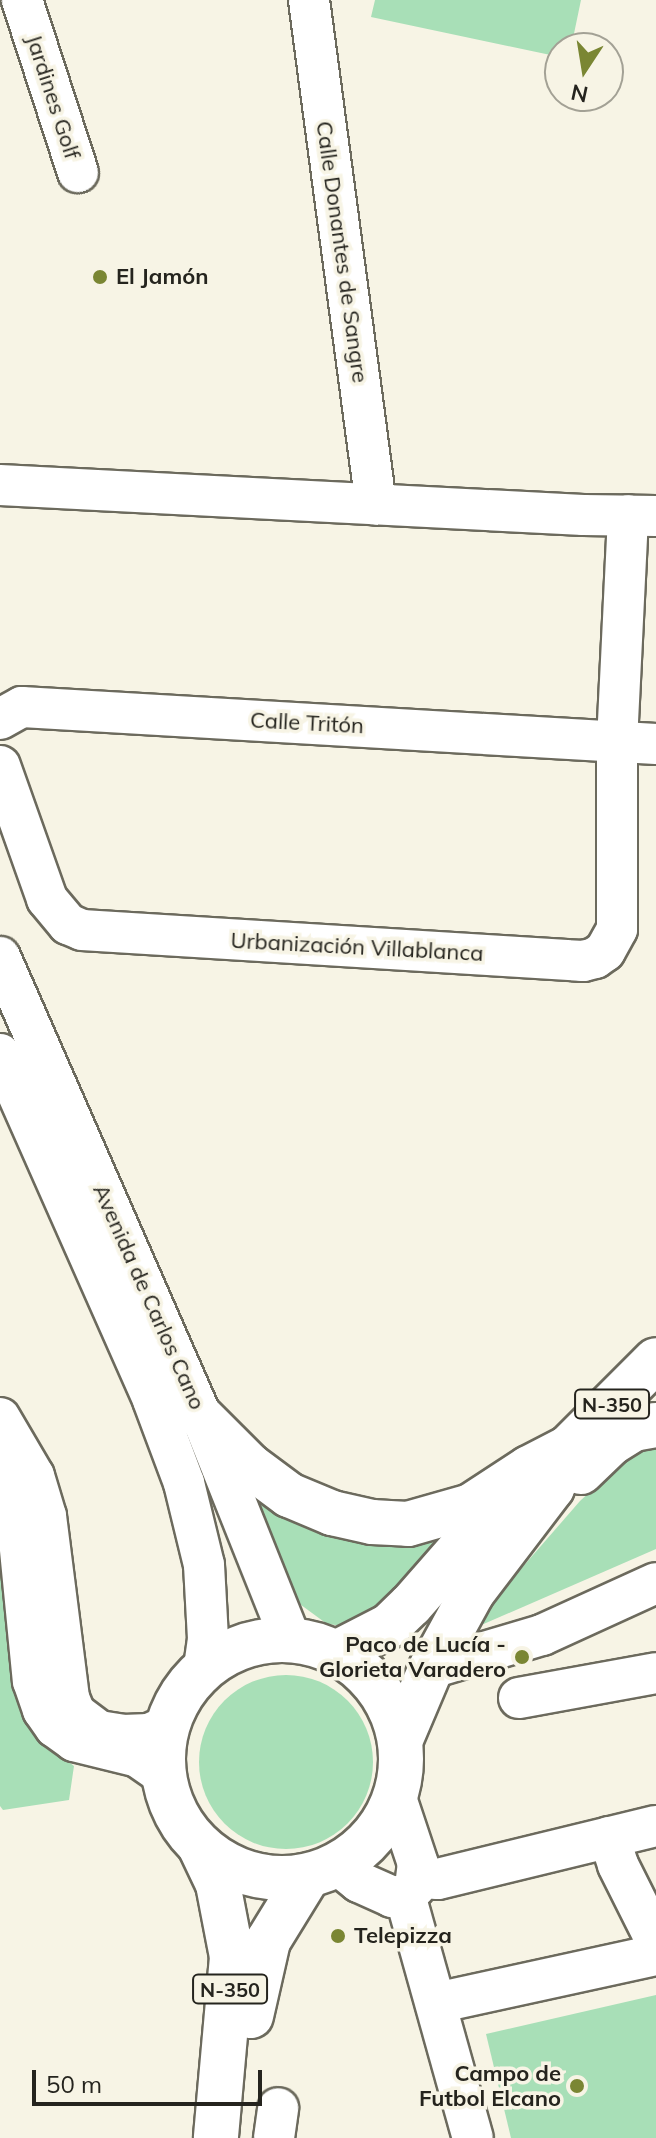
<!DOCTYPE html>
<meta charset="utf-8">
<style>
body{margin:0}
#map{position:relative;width:656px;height:2138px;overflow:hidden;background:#f7f4e5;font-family:Mulish,sans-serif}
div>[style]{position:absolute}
.green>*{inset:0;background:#a8dfb7}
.round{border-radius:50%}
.roads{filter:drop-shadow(2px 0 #6c6a5d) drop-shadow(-2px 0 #6c6a5d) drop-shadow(0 2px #6c6a5d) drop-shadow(0 -2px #6c6a5d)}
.minor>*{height:40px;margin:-20px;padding:0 20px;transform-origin:20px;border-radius:20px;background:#fff}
.highway>*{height:44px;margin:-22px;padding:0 22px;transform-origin:22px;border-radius:22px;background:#fff}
.highway>.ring{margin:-22px;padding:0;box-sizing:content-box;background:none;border:44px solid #fff;border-radius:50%}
.dots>*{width:22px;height:22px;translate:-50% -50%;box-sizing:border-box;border:4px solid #f7f4e5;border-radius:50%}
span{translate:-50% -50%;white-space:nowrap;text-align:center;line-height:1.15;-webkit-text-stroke:7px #f7f4e5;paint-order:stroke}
.shield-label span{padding:2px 6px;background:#f7f4e5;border:2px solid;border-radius:6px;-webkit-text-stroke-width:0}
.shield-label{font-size:20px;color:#25241e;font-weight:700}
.street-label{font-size:22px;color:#25241e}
.poi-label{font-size:22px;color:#25241e;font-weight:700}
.left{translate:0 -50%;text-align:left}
.right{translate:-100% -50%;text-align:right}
.north{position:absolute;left:544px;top:32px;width:80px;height:80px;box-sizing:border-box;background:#f7f4e5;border:2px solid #a3a195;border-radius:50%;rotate:192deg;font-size:22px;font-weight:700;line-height:32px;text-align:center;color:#25241e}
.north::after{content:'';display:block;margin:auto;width:28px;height:36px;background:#7a8633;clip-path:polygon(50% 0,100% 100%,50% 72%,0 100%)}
.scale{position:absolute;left:32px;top:2070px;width:230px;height:36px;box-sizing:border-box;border:4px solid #25241e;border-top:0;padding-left:10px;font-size:24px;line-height:28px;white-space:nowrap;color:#25241e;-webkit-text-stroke:6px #f7f4e5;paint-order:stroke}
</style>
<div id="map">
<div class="green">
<i style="clip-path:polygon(375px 0,581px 0,571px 48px,560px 48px,560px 57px,371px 17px)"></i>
<i style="clip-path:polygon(647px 1450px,656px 1450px,656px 1549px,479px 1626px,500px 1593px,580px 1501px,629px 1456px)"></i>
<i style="clip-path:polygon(251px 1488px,460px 1524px,392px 1605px,344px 1626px,327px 1624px,297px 1602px)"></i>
<i style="clip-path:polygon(0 1572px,4px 1576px,25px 1715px,35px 1735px,74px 1766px,69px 1800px,3px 1810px,0 1806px)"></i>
<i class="round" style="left:199px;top:1675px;width:174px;height:174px"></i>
<i style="clip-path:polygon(656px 1995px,656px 2138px,511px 2138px,486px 2034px)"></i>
</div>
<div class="roads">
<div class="minor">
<i style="left:22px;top:0;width:181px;rotate:72deg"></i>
<i style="left:309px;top:0;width:509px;rotate:82.44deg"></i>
<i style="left:0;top:485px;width:584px;rotate:2.95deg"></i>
<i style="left:583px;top:515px;width:73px;rotate:0.8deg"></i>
<i style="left:0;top:719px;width:25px;rotate:-29deg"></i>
<i style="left:22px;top:707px;width:635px;rotate:3.34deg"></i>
<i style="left:0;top:766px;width:141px;rotate:70.5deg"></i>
<i style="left:47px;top:899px;width:33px;rotate:50deg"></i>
<i style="left:68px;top:924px;width:15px;rotate:23deg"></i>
<i style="left:82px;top:930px;width:502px;rotate:3.54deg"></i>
<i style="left:583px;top:961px;width:12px;rotate:-14deg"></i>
<i style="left:595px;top:958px;width:12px;rotate:-35deg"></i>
<i style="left:605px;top:951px;width:25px;rotate:-61deg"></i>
<i style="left:617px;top:929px;width:187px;rotate:-90deg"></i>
<i style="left:617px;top:742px;width:227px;rotate:-87.2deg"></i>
<i style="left:0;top:957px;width:503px;rotate:66.34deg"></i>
<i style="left:202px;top:1418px;width:239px;rotate:68.2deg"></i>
<i style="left:0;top:1054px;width:378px;rotate:66.1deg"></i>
<i style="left:153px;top:1400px;width:89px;rotate:69.5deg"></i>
<i style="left:184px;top:1483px;width:84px;rotate:76.3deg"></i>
<i style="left:204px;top:1565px;width:74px;rotate:86.9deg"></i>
<i style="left:208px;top:1639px;width:30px;rotate:98deg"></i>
<i style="left:0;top:1418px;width:67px;rotate:59.6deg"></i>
<i style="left:34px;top:1476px;width:42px;rotate:73.3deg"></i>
<i style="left:46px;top:1516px;width:183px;rotate:82.8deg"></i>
<i style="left:69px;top:1698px;width:16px;rotate:68deg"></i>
<i style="left:75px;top:1713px;width:30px;rotate:37deg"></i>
<i style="left:99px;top:1731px;width:24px;rotate:9deg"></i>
<i style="left:123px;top:1735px;width:26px;rotate:-2deg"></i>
<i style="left:149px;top:1734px;width:20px;rotate:-24deg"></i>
<i style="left:3px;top:1469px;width:42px;rotate:72deg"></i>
<i style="left:16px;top:1509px;width:173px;rotate:84.4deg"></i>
<i style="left:33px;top:1681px;width:31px;rotate:71deg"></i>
<i style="left:43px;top:1710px;width:21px;rotate:55deg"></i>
<i style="left:55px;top:1727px;width:24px;rotate:36deg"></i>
<i style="left:74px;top:1741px;width:66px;rotate:14deg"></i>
<i style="left:138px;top:1757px;width:32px;rotate:35deg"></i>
<i style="left:431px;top:1668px;width:116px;rotate:-16.6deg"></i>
<i style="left:542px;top:1635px;width:125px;rotate:-24.5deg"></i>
<i style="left:519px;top:1698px;width:139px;rotate:-10.3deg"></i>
<i style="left:609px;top:1837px;width:29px;rotate:72deg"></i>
<i style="left:618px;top:1865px;width:85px;rotate:63.4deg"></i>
<i style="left:338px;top:1865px;width:27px;rotate:39deg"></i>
<i style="left:359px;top:1882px;width:36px;rotate:24deg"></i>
<i style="left:392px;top:1897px;width:13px;rotate:-9deg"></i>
<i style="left:405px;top:1895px;width:13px;rotate:-39deg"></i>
<i style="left:415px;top:1887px;width:23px;rotate:-83deg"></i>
<i style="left:418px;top:1864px;width:70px;rotate:-108.4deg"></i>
<i style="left:419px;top:1878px;width:19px;rotate:3deg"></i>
<i style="left:438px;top:1879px;width:224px;rotate:-13.7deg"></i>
<i style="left:405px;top:1895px;width:252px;rotate:74.4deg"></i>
<i style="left:436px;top:2003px;width:225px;rotate:-12.3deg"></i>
<i style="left:274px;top:2138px;width:30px;rotate:-82deg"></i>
</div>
<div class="highway">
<i style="left:202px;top:1418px;width:68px;rotate:45deg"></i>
<i style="left:250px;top:1466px;width:49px;rotate:36.6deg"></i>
<i style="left:289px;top:1495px;width:47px;rotate:22.7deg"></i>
<i style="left:332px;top:1513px;width:41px;rotate:12.7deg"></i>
<i style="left:372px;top:1522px;width:36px;rotate:3deg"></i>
<i style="left:408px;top:1524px;width:66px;rotate:-15.9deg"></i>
<i style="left:471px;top:1506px;width:69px;rotate:-33.2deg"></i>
<i style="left:529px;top:1468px;width:44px;rotate:-27.1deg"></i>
<i style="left:568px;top:1448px;width:124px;rotate:-45deg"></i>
<i style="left:581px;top:1472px;width:42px;rotate:-44deg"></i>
<i style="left:611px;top:1443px;width:26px;rotate:-32deg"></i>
<i style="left:633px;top:1429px;width:23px;rotate:-10deg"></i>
<i class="ring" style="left:163px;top:1640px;width:194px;height:194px"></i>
<i style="left:336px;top:1653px;width:59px;rotate:-27deg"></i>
<i style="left:389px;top:1626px;width:30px;rotate:-44deg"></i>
<i style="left:411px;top:1605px;width:150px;rotate:-48.8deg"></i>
<i style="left:401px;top:1739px;width:77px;rotate:-67.1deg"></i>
<i style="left:431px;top:1668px;width:85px;rotate:-61.3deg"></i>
<i style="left:472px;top:1593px;width:132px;rotate:-52.7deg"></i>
<i style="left:552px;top:1488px;width:43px;rotate:-68.2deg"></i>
<i style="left:200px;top:1846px;width:42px;rotate:64.7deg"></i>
<i style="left:218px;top:1884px;width:74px;rotate:79.1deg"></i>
<i style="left:232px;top:1957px;width:182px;rotate:95.1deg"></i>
<i style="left:251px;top:2016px;width:77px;rotate:-77.2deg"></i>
<i style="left:268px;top:1941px;width:76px;rotate:-58.4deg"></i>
</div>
</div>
<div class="dots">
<i style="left:100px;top:277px;background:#7a8633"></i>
<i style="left:522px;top:1657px;background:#7a8633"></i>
<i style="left:338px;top:1936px;background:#7a8633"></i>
<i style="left:577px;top:2086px;background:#7a8633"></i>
</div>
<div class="shield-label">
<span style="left:612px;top:1404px">N-350</span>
<span style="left:230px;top:1989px">N-350</span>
</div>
<div class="street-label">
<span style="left:53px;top:97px;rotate:72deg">Jardines Golf</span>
<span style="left:342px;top:252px;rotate:82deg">Calle Donantes de Sangre</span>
<span style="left:307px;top:723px;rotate:3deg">Calle Tritón</span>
<span style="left:357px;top:947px;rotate:3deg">Urbanización Villablanca</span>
<span style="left:149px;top:1297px;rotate:66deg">Avenida de Carlos Cano</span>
</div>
<div class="poi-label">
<span class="left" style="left:116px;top:277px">El Jamón</span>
<span class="right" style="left:506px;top:1657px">Paco de Lucía -<br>Glorieta Varadero</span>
<span class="left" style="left:354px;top:1936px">Telepizza</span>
<span class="right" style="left:561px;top:2086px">Campo de<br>Futbol Elcano</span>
</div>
<div class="north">N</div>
<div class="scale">50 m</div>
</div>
